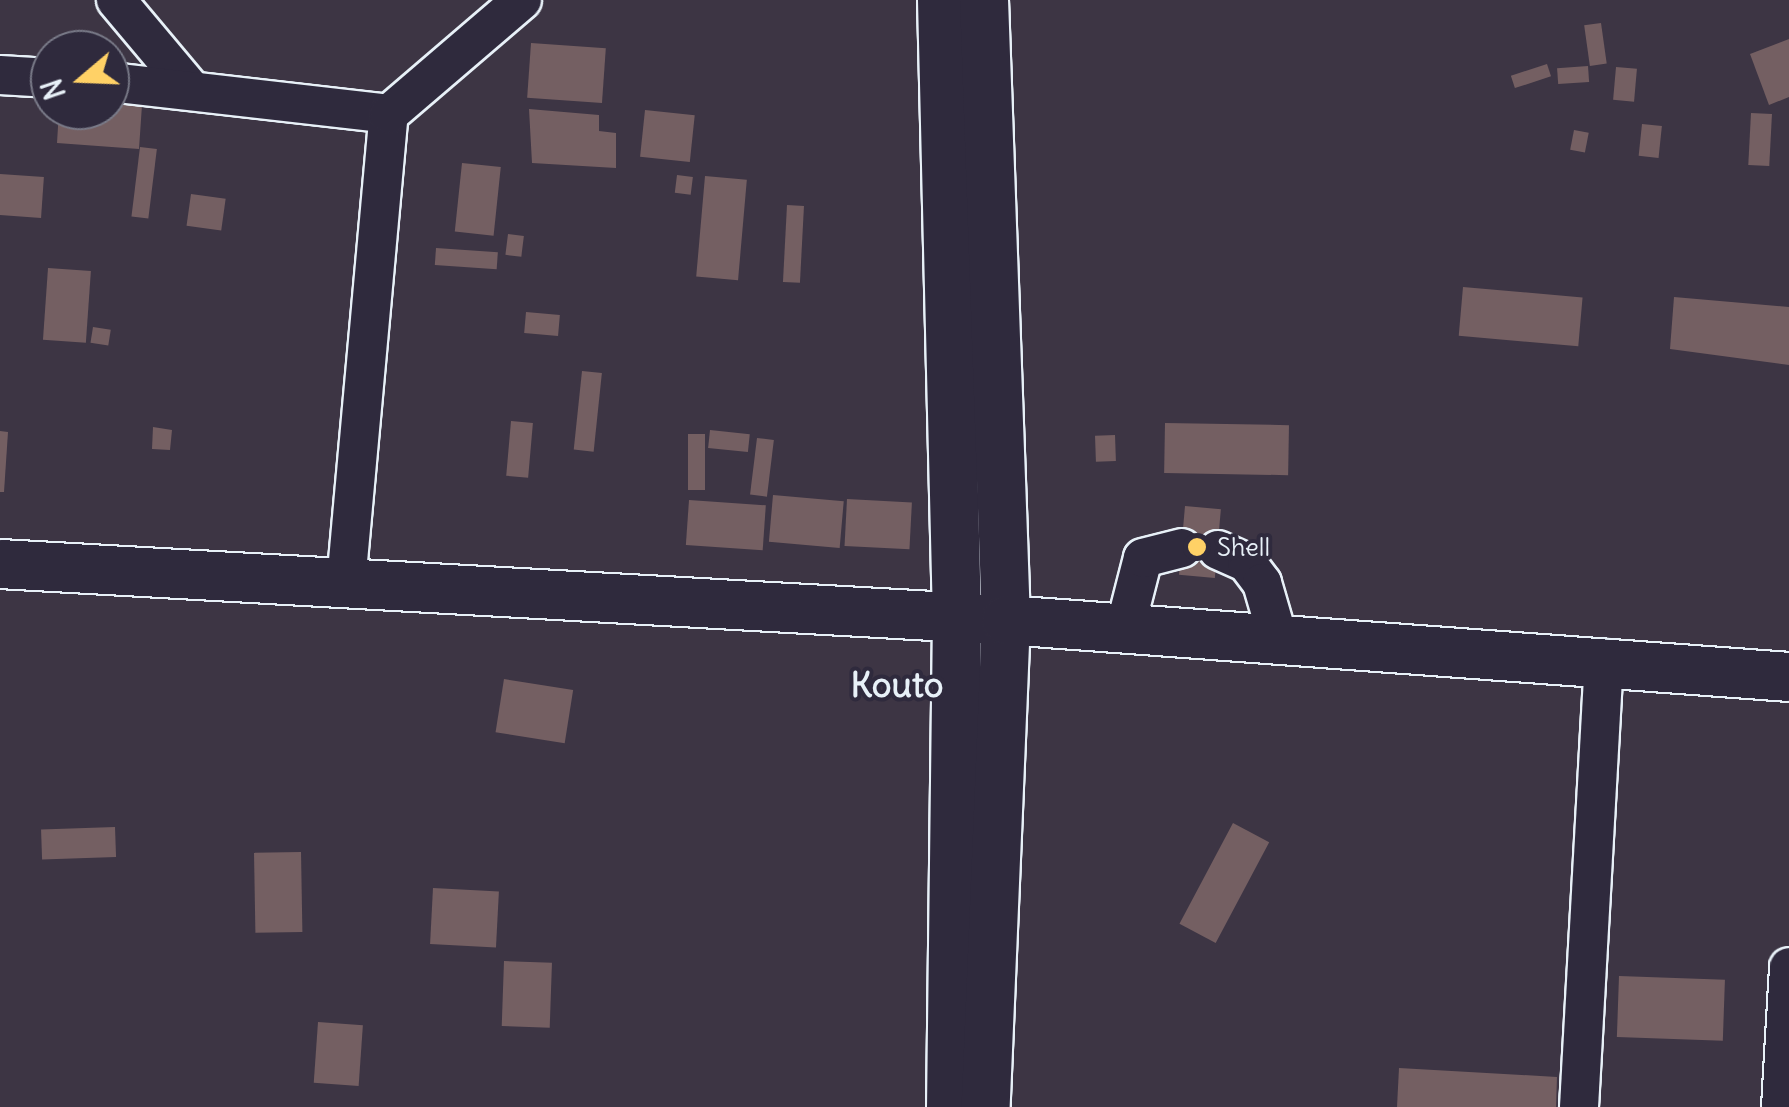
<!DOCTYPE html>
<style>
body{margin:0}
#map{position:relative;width:1789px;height:1107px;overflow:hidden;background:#3d3544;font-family:Delius,sans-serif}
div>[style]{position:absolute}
.building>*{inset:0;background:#745f62;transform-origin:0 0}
.roads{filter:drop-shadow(2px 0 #e8f1f8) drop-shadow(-2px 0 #e8f1f8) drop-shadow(0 2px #e8f1f8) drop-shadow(0 -2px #e8f1f8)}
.minor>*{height:38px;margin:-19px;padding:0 19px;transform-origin:19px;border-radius:19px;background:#2f2a3d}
.major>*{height:48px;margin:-24px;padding:0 24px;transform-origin:24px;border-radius:24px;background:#2f2a3d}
.dots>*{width:28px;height:28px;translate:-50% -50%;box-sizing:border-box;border:5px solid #2f2a3d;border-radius:50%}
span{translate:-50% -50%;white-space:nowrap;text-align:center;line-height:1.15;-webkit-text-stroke:8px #2f2a3d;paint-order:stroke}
.poi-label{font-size:25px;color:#e8f1f8}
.left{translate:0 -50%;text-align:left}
.district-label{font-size:35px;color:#e8f1f8;font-weight:700}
.north{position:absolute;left:30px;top:30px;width:100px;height:100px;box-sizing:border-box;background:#2f2a3d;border:2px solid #797a88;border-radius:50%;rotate:251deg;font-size:28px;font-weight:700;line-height:40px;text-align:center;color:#e8f1f8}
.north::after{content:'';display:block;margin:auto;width:35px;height:45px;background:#ffd166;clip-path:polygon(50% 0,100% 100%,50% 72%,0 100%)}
</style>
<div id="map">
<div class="building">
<i style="left:1601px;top:23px;width:41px;height:17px;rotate:82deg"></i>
<i style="clip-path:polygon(1789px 39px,1789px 97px,1769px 105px,1750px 54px)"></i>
<i style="left:531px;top:43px;width:75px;height:55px;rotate:4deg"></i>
<i style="left:1547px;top:64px;width:13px;height:38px;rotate:72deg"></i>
<i style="left:1588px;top:66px;width:16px;height:31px;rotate:86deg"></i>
<i style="left:1616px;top:67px;width:21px;height:33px;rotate:5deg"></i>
<i style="clip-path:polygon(110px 103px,142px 105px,139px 149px,57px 143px,59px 110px,110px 110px)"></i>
<i style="clip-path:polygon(529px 109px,599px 115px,599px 131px,616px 133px,616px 168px,532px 163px)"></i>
<i style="left:645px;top:110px;width:50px;height:47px;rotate:6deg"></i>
<i style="left:1751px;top:113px;width:21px;height:52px;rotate:3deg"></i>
<i style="left:1642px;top:124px;width:20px;height:32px;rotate:6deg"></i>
<i style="left:1574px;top:130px;width:15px;height:20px;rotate:11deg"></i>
<i style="left:140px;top:147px;width:17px;height:70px;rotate:7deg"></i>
<i style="left:462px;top:163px;width:39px;height:69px;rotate:6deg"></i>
<i style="left:0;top:174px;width:44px;height:41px;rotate:4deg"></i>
<i style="left:677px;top:175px;width:16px;height:18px;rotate:7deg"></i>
<i style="left:705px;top:176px;width:42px;height:101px;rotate:5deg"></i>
<i style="left:191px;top:194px;width:35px;height:32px;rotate:8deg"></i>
<i style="left:787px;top:205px;width:17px;height:77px;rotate:3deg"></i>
<i style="left:508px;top:234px;width:16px;height:21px;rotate:7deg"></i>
<i style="left:436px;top:248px;width:62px;height:17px;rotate:4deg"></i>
<i style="left:48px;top:268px;width:43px;height:72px;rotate:4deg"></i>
<i style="left:1463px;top:287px;width:120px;height:49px;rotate:5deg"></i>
<i style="clip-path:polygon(1674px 297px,1789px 307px,1789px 365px,1670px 349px)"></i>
<i style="left:526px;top:312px;width:34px;height:21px;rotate:5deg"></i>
<i style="left:93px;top:327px;width:18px;height:16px;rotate:9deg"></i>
<i style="left:582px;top:371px;width:20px;height:79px;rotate:6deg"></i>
<i style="left:511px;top:421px;width:22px;height:55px;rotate:5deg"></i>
<i style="left:1165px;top:423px;width:124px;height:50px;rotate:1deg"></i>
<i style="clip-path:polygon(153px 427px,172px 430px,170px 450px,152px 449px)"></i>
<i style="left:710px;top:430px;width:40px;height:18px;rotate:6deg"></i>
<i style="clip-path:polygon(0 431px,8px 432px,4px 492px,0 492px)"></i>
<i style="left:688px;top:434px;width:17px;height:56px"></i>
<i style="left:1115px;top:435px;width:26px;height:20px;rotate:88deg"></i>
<i style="left:757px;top:438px;width:17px;height:57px;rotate:7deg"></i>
<i style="left:773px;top:495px;width:71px;height:47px;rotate:5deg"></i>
<i style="left:847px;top:499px;width:65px;height:47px;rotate:3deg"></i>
<i style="left:689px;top:500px;width:77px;height:45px;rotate:4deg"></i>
<i style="left:1185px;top:506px;width:36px;height:69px;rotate:5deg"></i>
<i style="left:504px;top:679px;width:70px;height:54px;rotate:9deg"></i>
<i style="left:1233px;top:823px;width:41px;height:114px;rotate:28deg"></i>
<i style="left:115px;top:827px;width:30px;height:74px;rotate:88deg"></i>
<i style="left:301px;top:852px;width:80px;height:47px;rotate:89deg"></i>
<i style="left:433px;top:888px;width:66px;height:56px;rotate:3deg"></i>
<i style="left:504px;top:961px;width:48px;height:65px;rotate:2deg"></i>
<i style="left:1619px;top:976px;width:106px;height:61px;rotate:2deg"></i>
<i style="left:318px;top:1022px;width:45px;height:61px;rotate:4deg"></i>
<i style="clip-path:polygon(1399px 1068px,1557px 1077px,1556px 1107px,1397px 1107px)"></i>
</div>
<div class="roads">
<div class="minor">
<i style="left:116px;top:0;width:114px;rotate:50deg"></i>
<i style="left:0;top:75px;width:50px;rotate:3.4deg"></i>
<i style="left:110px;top:82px;width:281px;rotate:6.5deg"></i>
<i style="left:1218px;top:550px;width:32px;rotate:24deg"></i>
<i style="left:1247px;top:563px;width:25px;rotate:53deg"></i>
<i style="left:1262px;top:583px;width:57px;rotate:73.8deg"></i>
<i style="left:346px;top:583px;width:471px;rotate:-84.8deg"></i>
<i style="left:389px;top:114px;width:175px;rotate:-40.6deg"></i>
<i style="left:1125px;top:628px;width:72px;rotate:-75.6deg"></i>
<i style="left:1143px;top:558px;width:40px;rotate:-14.4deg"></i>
<i style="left:1579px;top:1107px;width:449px;rotate:-86.8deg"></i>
<i style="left:1781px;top:1107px;width:140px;rotate:-86.7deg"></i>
</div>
<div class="major">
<i style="left:942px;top:0;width:618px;rotate:88.61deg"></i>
<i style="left:957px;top:618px;width:489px;rotate:90.7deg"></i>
<i style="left:984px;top:0;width:620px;rotate:87.97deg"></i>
<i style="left:1006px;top:620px;width:487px;rotate:92.4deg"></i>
<i style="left:0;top:564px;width:1008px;rotate:3.19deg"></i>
<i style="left:1006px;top:620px;width:785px;rotate:4.16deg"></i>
</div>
</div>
<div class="dots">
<i style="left:1197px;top:547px;background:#ffd166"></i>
</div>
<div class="poi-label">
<span class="left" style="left:1217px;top:547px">Shell</span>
</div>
<div class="district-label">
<span style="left:897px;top:684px">Kouto</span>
</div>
<div class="north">N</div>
</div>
